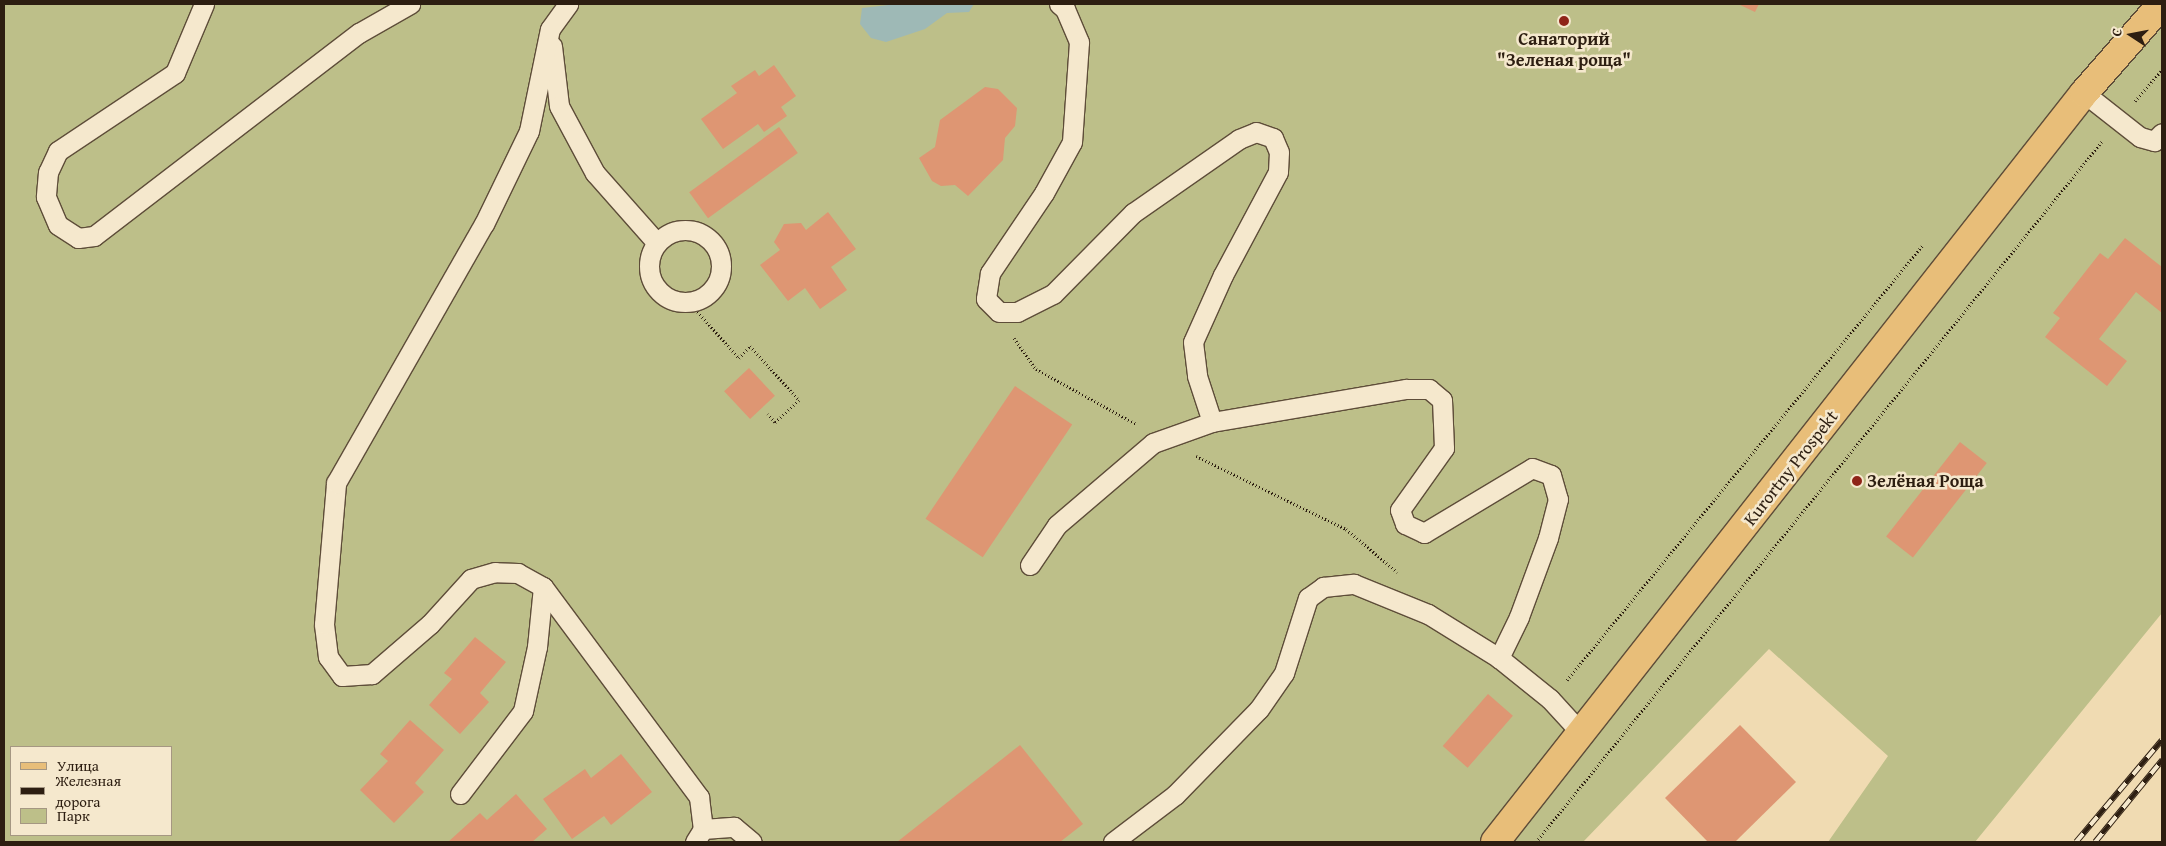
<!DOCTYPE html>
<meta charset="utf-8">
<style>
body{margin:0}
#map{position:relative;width:2166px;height:846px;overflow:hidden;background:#f0dbb2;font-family:"Gentium Book Plus",serif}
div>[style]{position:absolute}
.green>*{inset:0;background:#bdbf89}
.water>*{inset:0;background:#9eb9b6}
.building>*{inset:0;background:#de9673;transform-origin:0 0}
.path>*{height:3px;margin-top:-1.5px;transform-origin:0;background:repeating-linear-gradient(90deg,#2d1e11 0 1px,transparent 0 3.5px)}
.roads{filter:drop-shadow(1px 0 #5e4d39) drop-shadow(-1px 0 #5e4d39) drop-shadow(0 1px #5e4d39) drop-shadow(0 -1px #5e4d39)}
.lane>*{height:19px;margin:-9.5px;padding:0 9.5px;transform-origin:9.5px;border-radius:9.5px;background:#f5e8cd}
.lane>.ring{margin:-9.5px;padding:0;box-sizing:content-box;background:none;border:19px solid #f5e8cd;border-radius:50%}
.primary>*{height:28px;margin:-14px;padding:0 14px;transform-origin:14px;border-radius:14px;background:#e8be79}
.rail>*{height:5.5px;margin-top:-2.75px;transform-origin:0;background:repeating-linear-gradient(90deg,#f5e8cd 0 11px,#2d1e11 0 22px);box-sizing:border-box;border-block:1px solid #2d1e11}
.dots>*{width:14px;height:14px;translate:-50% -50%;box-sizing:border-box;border:2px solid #f5e8cd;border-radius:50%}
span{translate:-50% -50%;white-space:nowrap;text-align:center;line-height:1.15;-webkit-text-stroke:5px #f5e8cd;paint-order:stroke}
.poi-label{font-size:18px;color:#2d1e11;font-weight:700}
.left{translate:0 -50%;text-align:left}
.street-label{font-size:18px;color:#2d1e11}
.frame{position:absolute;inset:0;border:5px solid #2d1e11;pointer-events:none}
.legend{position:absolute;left:10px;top:746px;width:162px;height:90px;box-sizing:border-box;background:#f5e8cd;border:1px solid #a59782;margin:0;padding:6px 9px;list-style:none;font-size:15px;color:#2d1e11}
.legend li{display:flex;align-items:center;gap:10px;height:25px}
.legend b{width:25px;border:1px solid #a59782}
.north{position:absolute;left:2106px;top:10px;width:50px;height:50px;-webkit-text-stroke:4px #f5e8cd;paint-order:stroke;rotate:281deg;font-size:14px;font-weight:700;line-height:20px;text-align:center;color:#2d1e11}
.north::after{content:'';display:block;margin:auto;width:18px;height:22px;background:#2d1e11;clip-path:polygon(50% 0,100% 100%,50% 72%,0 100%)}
</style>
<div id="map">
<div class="green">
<i style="clip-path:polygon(evenodd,4px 4px,2162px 4px,2162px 613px,1975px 842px,1828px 842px,1888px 756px,1769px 649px,1583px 842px,4px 842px,4px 4px,11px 747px,171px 747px,171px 835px,11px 835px,11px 747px)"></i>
</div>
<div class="water">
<i style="clip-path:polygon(897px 4px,974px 4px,969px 12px,947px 13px,925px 29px,886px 42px,871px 38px,860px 24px,862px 8px)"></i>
</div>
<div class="building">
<i style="clip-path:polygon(1738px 4px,1759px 4px,1755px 12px)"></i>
<i style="clip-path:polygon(774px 65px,796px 96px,781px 107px,787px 116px,764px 132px,758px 124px,723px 149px,701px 119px,737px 93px,731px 86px,755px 70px,759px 76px)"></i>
<i style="clip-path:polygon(985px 87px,998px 89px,1017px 108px,1015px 126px,1005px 138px,1003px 160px,968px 196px,955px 185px,941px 186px,932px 181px,919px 158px,935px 147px,940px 120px)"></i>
<i style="left:779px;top:127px;width:32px;height:111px;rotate:54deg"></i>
<i style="clip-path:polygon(828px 212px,856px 249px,831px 267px,847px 290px,820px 309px,805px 288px,788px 301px,760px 265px,780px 250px,774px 242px,784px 224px,801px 223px,806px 230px)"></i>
<i style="clip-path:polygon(2125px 238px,2162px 267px,2162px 313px,2136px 292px,2099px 339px,2127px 361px,2107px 386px,2045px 337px,2060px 318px,2053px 313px,2100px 253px,2108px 259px)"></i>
<i style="left:749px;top:368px;width:38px;height:34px;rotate:47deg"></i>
<i style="left:1015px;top:386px;width:69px;height:160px;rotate:34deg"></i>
<i style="left:1960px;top:442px;width:34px;height:120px;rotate:38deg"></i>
<i style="clip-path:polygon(475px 637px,506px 662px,480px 693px,489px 702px,460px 734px,429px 705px,452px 679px,444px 673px)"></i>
<i style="left:1488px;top:694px;width:33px;height:69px;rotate:41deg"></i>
<i style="clip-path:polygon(410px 720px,444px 750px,415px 783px,424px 792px,394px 823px,360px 790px,388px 761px,380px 754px)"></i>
<i style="clip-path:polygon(1740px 725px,1796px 782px,1735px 842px,1708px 842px,1665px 798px)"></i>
<i style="clip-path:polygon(1020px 745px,1083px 824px,1060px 842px,897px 842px)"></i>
<i style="clip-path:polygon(621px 754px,652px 792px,611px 825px,604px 816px,572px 839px,543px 799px,585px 769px,591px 778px)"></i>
<i style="clip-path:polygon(516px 794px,547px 829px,532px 842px,448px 842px,480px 813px,487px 820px)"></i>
</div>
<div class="path">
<i style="left:2135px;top:101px;width:41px;rotate:-48.9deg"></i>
<i style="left:688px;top:301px;width:76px;rotate:48.2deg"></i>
<i style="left:739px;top:358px;width:16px;rotate:-47deg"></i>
<i style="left:750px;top:346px;width:73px;rotate:47.8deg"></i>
<i style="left:799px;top:400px;width:33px;rotate:137deg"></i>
<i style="left:775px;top:422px;width:11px;rotate:-131deg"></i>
<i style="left:1014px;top:338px;width:38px;rotate:55deg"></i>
<i style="left:1036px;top:369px;width:114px;rotate:28.8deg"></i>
<i style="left:1196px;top:456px;width:167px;rotate:26deg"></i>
<i style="left:1346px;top:529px;width:67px;rotate:40.1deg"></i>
<i style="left:1567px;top:680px;width:561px;rotate:-50.72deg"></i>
<i style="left:1536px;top:842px;width:902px;rotate:-51.07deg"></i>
</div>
<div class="roads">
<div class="lane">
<i style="left:204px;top:4px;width:75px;rotate:112.8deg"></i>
<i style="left:175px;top:73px;width:141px;rotate:146.3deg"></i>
<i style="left:58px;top:151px;width:23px;rotate:115deg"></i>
<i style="left:48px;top:172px;width:25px;rotate:95deg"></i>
<i style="left:46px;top:197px;width:30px;rotate:67deg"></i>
<i style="left:58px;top:225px;width:24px;rotate:33deg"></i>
<i style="left:78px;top:238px;width:16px;rotate:-7deg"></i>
<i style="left:94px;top:236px;width:334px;rotate:-37.5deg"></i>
<i style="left:359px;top:33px;width:59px;rotate:-29.6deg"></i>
<i style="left:1059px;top:4px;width:8px;rotate:40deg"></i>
<i style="left:1065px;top:9px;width:36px;rotate:67deg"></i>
<i style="left:1079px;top:42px;width:100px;rotate:94deg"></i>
<i style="left:1072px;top:142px;width:58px;rotate:118.8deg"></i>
<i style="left:1044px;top:193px;width:97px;rotate:124deg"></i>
<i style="left:990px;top:273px;width:26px;rotate:99deg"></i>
<i style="left:986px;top:299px;width:18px;rotate:45deg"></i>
<i style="left:999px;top:312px;width:18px"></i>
<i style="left:1017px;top:312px;width:40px;rotate:-26.6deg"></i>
<i style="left:1053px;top:294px;width:114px;rotate:-45.4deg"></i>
<i style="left:1133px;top:213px;width:129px;rotate:-34.9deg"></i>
<i style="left:1239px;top:139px;width:18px;rotate:-22deg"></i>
<i style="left:1256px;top:132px;width:18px;rotate:19deg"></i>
<i style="left:1273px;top:138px;width:15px;rotate:67deg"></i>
<i style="left:1279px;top:152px;width:20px;rotate:93deg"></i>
<i style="left:1278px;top:172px;width:117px;rotate:118.1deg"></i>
<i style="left:1223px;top:275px;width:73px;rotate:114.1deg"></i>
<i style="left:1193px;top:342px;width:34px;rotate:83deg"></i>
<i style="left:1197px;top:376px;width:48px;rotate:71.9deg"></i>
<i style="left:1212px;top:422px;width:197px;rotate:-9.7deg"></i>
<i style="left:1406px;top:389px;width:23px"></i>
<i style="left:1429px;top:389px;width:17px;rotate:40deg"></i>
<i style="left:1442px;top:400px;width:48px;rotate:87.6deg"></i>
<i style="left:1444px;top:448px;width:76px;rotate:125.4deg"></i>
<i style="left:1400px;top:510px;width:15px;rotate:70deg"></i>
<i style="left:1405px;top:524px;width:21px;rotate:25deg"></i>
<i style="left:1424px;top:533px;width:126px;rotate:-31deg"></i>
<i style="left:1532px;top:468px;width:20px;rotate:20deg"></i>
<i style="left:1551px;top:475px;width:25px;rotate:74deg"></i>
<i style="left:1558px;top:499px;width:40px;rotate:104.4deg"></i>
<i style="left:1548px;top:538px;width:84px;rotate:110.2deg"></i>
<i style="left:1519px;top:617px;width:46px;rotate:116deg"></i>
<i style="left:552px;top:46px;width:60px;rotate:83.3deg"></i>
<i style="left:559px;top:106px;width:76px;rotate:61.8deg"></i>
<i style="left:595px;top:173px;width:92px;rotate:48.5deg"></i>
<i style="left:2084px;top:93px;width:71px;rotate:38.2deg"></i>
<i style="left:2140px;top:137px;width:15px;rotate:16deg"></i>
<i style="left:2154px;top:141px;width:11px;rotate:-45deg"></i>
<i class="ring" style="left:649px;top:230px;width:53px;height:53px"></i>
<i style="left:1030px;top:565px;width:48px;rotate:-56deg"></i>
<i style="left:1057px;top:525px;width:126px;rotate:-40.5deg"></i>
<i style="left:1153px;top:443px;width:63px;rotate:-19.6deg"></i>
<i style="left:543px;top:587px;width:262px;rotate:53.4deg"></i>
<i style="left:699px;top:797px;width:32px;rotate:83deg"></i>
<i style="left:703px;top:829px;width:15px;rotate:122deg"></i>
<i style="left:460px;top:794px;width:104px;rotate:-52.8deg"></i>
<i style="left:523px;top:711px;width:66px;rotate:-77.7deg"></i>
<i style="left:537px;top:647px;width:60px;rotate:-84.3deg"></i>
<i style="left:543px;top:587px;width:29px;rotate:-151deg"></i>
<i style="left:518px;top:573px;width:23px;rotate:-178deg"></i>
<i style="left:495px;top:572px;width:25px;rotate:164deg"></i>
<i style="left:471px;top:579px;width:61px;rotate:132.3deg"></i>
<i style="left:430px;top:624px;width:77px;rotate:139.2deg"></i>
<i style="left:372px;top:674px;width:30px;rotate:176deg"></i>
<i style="left:342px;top:676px;width:24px;rotate:-126deg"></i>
<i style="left:328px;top:657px;width:33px;rotate:-97deg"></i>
<i style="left:324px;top:624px;width:142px;rotate:-85.1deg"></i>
<i style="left:336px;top:483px;width:298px;rotate:-60.3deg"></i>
<i style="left:484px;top:224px;width:103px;rotate:-64.2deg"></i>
<i style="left:529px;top:131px;width:104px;rotate:-78.4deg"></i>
<i style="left:550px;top:29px;width:31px;rotate:-54deg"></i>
<i style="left:703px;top:829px;width:31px;rotate:-4deg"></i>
<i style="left:734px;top:827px;width:23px;rotate:40deg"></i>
<i style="left:1113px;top:842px;width:78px;rotate:-37.2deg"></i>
<i style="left:1175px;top:795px;width:120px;rotate:-45.7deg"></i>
<i style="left:1259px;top:709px;width:44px;rotate:-55.2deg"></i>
<i style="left:1284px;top:673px;width:79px;rotate:-72.3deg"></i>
<i style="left:1308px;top:598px;width:19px;rotate:-36deg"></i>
<i style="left:1323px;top:587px;width:31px;rotate:-6deg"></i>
<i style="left:1354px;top:584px;width:80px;rotate:22.1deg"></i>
<i style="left:1428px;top:614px;width:84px;rotate:31.8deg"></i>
<i style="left:1499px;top:658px;width:65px;rotate:38.8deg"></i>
<i style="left:1550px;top:699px;width:47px;rotate:47.6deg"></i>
</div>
<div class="primary">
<i style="left:1495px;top:842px;width:953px;rotate:-51.82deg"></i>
<i style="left:2084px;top:93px;width:118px;rotate:-48.8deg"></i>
</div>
</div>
<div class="rail">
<i style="left:2076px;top:842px;width:133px;rotate:-49.9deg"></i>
<i style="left:2095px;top:842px;width:106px;rotate:-50.7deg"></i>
</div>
<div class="dots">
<i style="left:1564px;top:21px;background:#8f2418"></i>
<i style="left:1857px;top:481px;background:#8f2418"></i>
</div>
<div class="poi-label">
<span style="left:1564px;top:50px">Санаторий<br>"Зеленая роща"</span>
<span class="left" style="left:1867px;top:481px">Зелёная Роща</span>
</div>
<div class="street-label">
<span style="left:1791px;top:468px;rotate:-52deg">Kurortny Prospekt</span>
</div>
<div class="frame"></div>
<ul class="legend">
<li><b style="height:6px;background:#e8be79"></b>Улица</li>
<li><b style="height:6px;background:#2d1e11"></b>Железная дорога</li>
<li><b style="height:14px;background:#bdbf89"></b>Парк</li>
</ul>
<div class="north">С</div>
</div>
